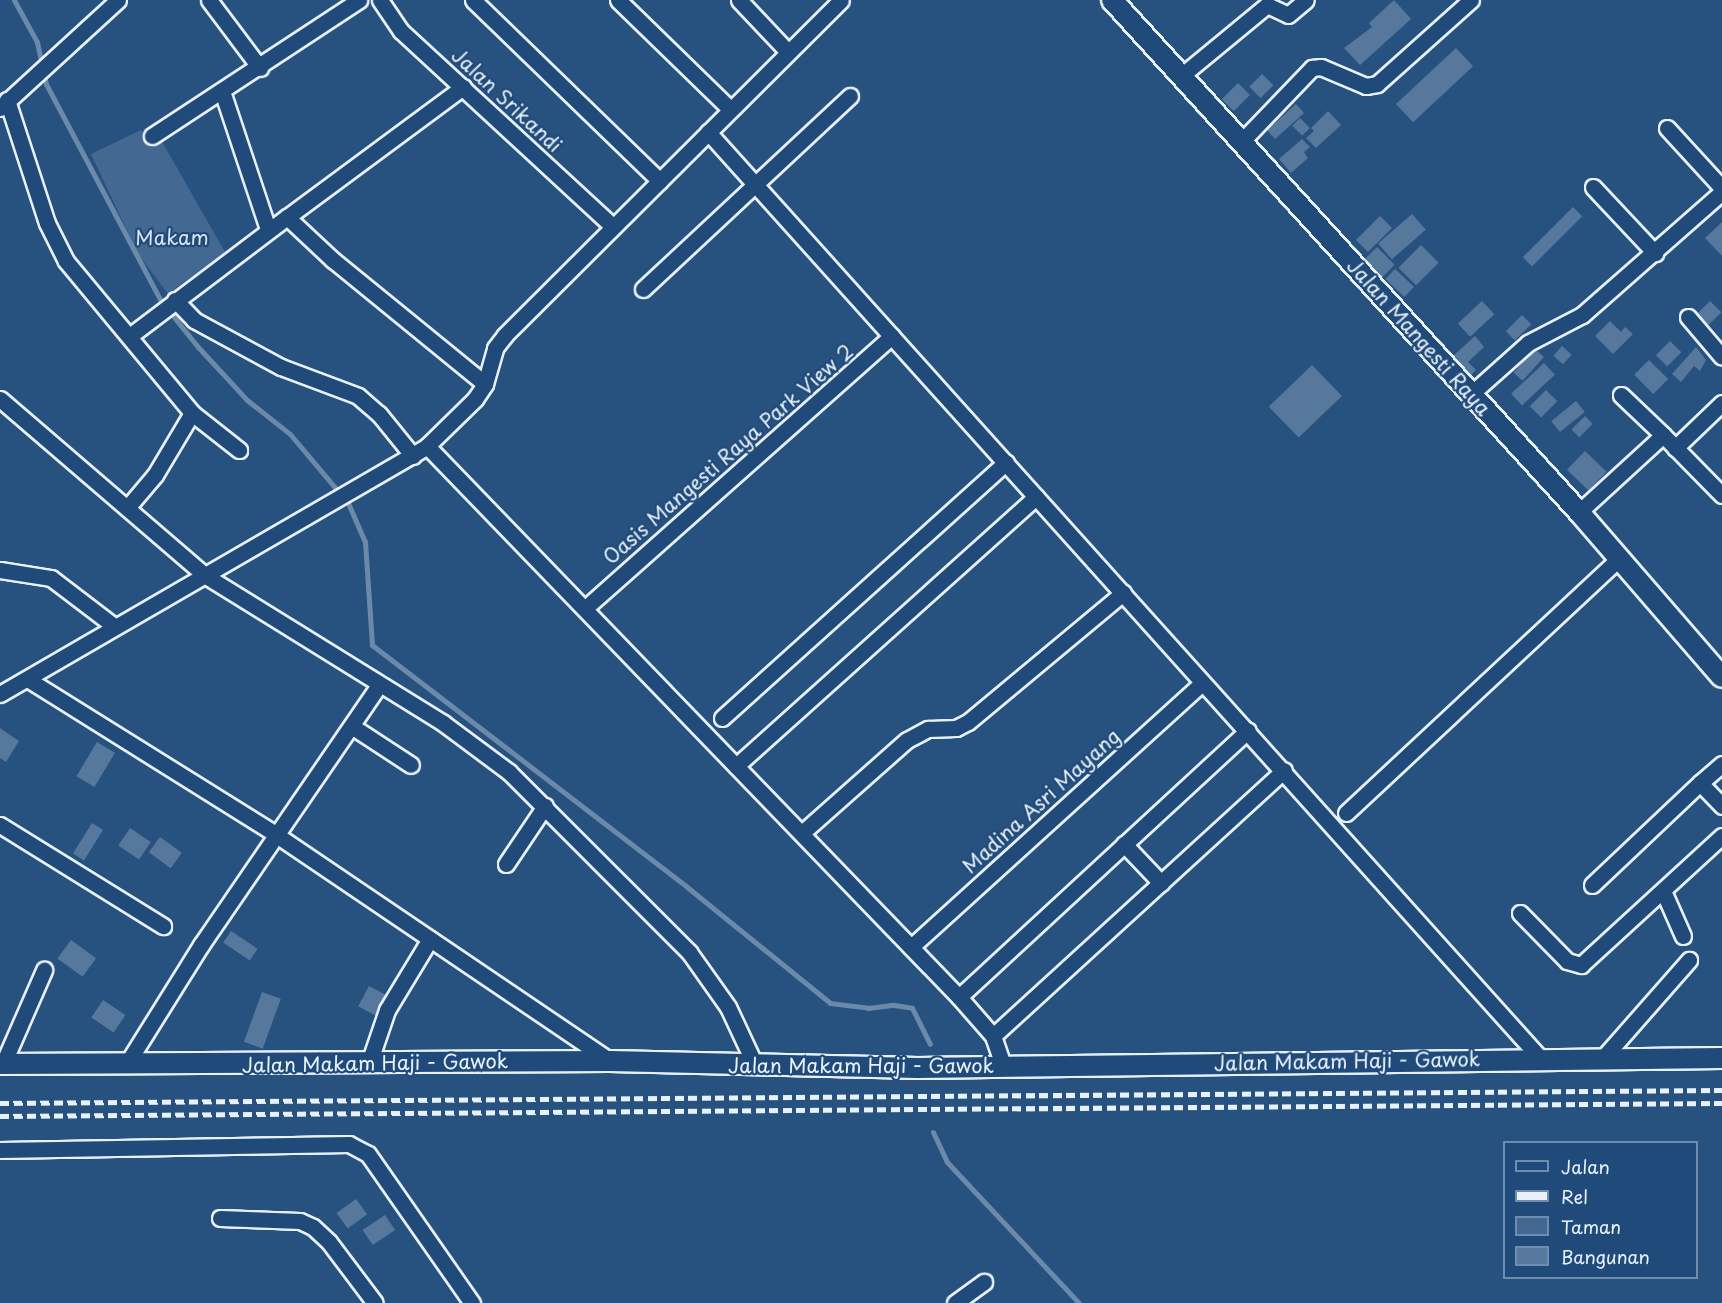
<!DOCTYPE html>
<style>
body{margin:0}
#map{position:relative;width:1722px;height:1303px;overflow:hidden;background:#27517f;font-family:"Playpen Sans",sans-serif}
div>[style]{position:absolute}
.green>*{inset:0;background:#436891}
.stream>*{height:5px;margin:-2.5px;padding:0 2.5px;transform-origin:2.5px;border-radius:2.5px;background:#6b8aaa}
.building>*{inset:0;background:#57789d;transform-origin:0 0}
.roads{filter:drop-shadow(2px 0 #e8f1f8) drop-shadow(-2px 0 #e8f1f8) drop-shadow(0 2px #e8f1f8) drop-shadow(0 -2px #e8f1f8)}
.minor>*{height:15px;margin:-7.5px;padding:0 7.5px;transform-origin:7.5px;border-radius:7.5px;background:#1f4a7a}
.tertiary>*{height:20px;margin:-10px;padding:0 10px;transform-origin:10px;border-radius:10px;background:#1f4a7a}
.rail>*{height:4.5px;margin-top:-2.25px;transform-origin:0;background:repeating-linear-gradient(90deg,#e8f1f8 0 9px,transparent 0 13.5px)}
span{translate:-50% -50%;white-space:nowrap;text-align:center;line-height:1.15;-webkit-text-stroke:4.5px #1f4a7a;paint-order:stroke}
.street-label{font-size:20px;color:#e8f1f8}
.park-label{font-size:20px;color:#d8e3ee}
.legend{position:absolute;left:1503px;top:1141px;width:195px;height:138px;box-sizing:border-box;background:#1f4a7a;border:2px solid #6f8dac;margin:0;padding:8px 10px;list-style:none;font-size:18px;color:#e8f1f8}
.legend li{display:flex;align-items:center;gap:12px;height:30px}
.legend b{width:30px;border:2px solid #6f8dac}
</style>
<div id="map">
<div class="green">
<i style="clip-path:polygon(141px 130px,150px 142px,160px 138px,225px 252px,168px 294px,138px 254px,91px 154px)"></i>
</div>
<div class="stream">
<i style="left:14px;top:0;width:48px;rotate:61.3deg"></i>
<i style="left:37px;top:42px;width:43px;rotate:77.9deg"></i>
<i style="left:46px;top:84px;width:246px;rotate:62.1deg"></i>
<i style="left:161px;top:301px;width:59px;rotate:51.2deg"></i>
<i style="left:198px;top:347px;width:72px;rotate:47.2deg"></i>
<i style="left:247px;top:400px;width:55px;rotate:38.3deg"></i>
<i style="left:290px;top:434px;width:90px;rotate:50deg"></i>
<i style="left:348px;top:503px;width:43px;rotate:66.4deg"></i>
<i style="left:365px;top:542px;width:103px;rotate:86.1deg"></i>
<i style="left:372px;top:645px;width:397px;rotate:37.5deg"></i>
<i style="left:687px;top:887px;width:184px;rotate:39deg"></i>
<i style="left:830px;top:1003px;width:38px;rotate:7deg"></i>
<i style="left:868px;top:1008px;width:26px;rotate:-7deg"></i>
<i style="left:894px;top:1005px;width:18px;rotate:9deg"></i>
<i style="left:912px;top:1008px;width:40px;rotate:63.4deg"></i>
<i style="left:933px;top:1132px;width:33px;rotate:65deg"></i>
<i style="left:947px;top:1162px;width:193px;rotate:46.9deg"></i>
</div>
<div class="building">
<i style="clip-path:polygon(1394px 0,1411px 19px,1360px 65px,1344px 48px,1372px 27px,1369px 23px)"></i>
<i style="left:1456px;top:48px;width:25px;height:82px;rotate:47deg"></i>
<i style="left:1262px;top:74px;width:16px;height:18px;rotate:45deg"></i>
<i style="left:1238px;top:83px;width:17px;height:23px;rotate:45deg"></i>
<i style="left:1296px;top:104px;width:12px;height:39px;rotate:48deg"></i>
<i style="clip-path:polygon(1328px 111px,1341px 125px,1316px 148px,1306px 138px,1314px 131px,1311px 128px)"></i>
<i style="left:1300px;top:118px;width:14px;height:11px;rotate:45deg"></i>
<i style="clip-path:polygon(1302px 139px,1310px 147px,1304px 152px,1308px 158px,1291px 173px,1279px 159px)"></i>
<i style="left:1573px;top:207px;width:13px;height:71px;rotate:45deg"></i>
<i style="left:1412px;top:214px;width:21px;height:45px;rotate:49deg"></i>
<i style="left:1380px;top:216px;width:17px;height:34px;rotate:45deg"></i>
<i style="clip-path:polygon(1722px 222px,1722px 256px,1705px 238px)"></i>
<i style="left:1421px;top:245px;width:25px;height:32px;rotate:45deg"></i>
<i style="left:1377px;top:247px;width:25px;height:18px;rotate:45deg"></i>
<i style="left:1395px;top:269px;width:26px;height:14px;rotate:43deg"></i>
<i style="left:1482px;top:301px;width:18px;height:33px;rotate:47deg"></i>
<i style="left:1710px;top:301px;width:16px;height:18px;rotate:45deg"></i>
<i style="left:1522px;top:315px;width:13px;height:23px;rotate:45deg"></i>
<i style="clip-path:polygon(1610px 321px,1621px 332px,1625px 327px,1633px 334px,1613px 354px,1595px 336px)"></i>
<i style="clip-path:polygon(1475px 336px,1484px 347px,1468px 362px,1476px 370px,1470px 376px,1452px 357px)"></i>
<i style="left:1670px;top:341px;width:16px;height:20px;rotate:45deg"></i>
<i style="left:1562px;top:346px;width:13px;height:13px;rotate:42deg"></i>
<i style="clip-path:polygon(1696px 347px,1706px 360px,1700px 371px,1694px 366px,1681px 382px,1672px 374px)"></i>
<i style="left:1535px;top:349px;width:12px;height:32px;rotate:42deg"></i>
<i style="left:1649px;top:360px;width:27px;height:21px;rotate:45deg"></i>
<i style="left:1544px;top:363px;width:16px;height:45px;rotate:47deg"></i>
<i style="left:1312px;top:365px;width:43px;height:60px;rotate:46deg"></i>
<i style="left:1546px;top:390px;width:16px;height:23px;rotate:45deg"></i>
<i style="left:1576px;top:401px;width:14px;height:32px;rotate:51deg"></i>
<i style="left:1585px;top:416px;width:11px;height:19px;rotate:45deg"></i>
<i style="left:1585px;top:451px;width:30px;height:26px;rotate:44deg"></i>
<i style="clip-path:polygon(0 728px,19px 741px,6px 762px,0 758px)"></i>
<i style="left:97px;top:742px;width:21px;height:40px;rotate:31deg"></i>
<i style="left:92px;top:823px;width:13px;height:36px;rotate:32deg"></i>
<i style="left:130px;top:828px;width:25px;height:21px;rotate:34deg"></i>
<i style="left:160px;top:837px;width:27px;height:19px;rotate:36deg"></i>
<i style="left:231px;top:931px;width:32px;height:14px;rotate:34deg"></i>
<i style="left:71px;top:940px;width:31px;height:23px;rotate:36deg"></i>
<i style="left:369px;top:986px;width:21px;height:23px;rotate:28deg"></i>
<i style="left:262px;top:992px;width:20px;height:53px;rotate:20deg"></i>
<i style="left:103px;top:1000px;width:27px;height:21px;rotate:34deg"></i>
<i style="left:356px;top:1199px;width:19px;height:24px;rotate:54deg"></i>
<i style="left:385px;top:1215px;width:18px;height:27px;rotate:56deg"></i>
</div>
<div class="roads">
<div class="minor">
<i style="left:209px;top:0;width:85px;rotate:53.1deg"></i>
<i style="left:380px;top:0;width:37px;rotate:56deg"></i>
<i style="left:401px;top:31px;width:287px;rotate:42.7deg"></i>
<i style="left:473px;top:0;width:260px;rotate:44.1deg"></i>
<i style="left:618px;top:0;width:155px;rotate:44.2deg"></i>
<i style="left:739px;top:0;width:70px;rotate:46.7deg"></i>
<i style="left:1181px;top:76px;width:112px;rotate:-39.5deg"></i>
<i style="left:1267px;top:5px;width:23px;rotate:25deg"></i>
<i style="left:1288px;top:15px;width:23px;rotate:-40deg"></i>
<i style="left:463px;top:87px;width:219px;rotate:143.5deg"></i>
<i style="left:287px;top:217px;width:63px;rotate:43.1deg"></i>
<i style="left:333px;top:260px;width:196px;rotate:39.2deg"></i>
<i style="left:222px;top:91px;width:145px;rotate:71.6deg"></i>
<i style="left:7px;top:100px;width:129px;rotate:72deg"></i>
<i style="left:47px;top:223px;width:42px;rotate:63.4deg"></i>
<i style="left:66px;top:261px;width:197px;rotate:50.3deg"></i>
<i style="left:192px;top:413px;width:60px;rotate:38.2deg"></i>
<i style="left:0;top:108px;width:160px;rotate:-42.5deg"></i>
<i style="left:1667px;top:128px;width:81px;rotate:47.5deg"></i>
<i style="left:708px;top:132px;width:1246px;rotate:48.06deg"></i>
<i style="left:152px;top:136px;width:248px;rotate:-33.3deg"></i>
<i style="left:1241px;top:142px;width:103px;rotate:-46.2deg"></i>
<i style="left:1312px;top:68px;width:9px;rotate:-6deg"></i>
<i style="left:1321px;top:67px;width:49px;rotate:22.9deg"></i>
<i style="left:1366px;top:86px;width:11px;rotate:-10deg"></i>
<i style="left:1377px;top:84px;width:126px;rotate:-41.8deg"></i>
<i style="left:1593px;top:187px;width:91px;rotate:46.8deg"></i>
<i style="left:643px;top:289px;width:283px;rotate:-43deg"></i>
<i style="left:175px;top:300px;width:28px;rotate:46deg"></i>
<i style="left:194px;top:320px;width:99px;rotate:28.4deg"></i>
<i style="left:281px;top:367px;width:82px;rotate:20.6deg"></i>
<i style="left:358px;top:396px;width:28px;rotate:41deg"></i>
<i style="left:379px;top:414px;width:54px;rotate:51deg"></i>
<i style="left:1688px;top:317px;width:52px;rotate:49.6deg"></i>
<i style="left:131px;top:335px;width:196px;rotate:-37.1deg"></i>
<i style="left:1471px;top:394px;width:76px;rotate:-41.8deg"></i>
<i style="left:1528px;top:343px;width:61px;rotate:-27.4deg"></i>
<i style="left:1582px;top:315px;width:186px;rotate:-41.3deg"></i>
<i style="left:1621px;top:395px;width:58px;rotate:43.6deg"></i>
<i style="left:0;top:399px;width:272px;rotate:40.7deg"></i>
<i style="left:206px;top:576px;width:279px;rotate:31.8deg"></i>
<i style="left:443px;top:723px;width:82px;rotate:36.6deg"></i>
<i style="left:509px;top:772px;width:255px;rotate:45deg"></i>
<i style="left:689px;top:952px;width:67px;rotate:54.7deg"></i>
<i style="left:728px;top:1007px;width:64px;rotate:65deg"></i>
<i style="left:427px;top:446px;width:766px;rotate:46.01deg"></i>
<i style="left:959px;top:997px;width:52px;rotate:48.9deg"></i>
<i style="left:993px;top:1036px;width:31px;rotate:71deg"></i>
<i style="left:1675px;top:448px;width:65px;rotate:-43.8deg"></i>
<i style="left:127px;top:508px;width:43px;rotate:-49.7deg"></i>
<i style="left:155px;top:475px;width:72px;rotate:-59.2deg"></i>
<i style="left:1579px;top:512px;width:114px;rotate:-42.5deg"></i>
<i style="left:1663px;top:435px;width:84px;rotate:45.5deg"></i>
<i style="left:0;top:570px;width:52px;rotate:8.9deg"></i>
<i style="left:51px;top:578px;width:79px;rotate:37.3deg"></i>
<i style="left:591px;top:603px;width:402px;rotate:-41.6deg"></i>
<i style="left:29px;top:680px;width:290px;rotate:32deg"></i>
<i style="left:275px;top:834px;width:405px;rotate:34.1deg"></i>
<i style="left:0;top:694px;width:494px;rotate:-30.1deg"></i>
<i style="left:427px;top:446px;width:67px;rotate:-44.4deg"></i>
<i style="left:475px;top:399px;width:18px;rotate:-56deg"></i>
<i style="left:485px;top:384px;width:37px;rotate:-74deg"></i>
<i style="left:495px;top:348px;width:16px;rotate:-52deg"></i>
<i style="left:505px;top:335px;width:474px;rotate:-44.9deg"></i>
<i style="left:722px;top:718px;width:382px;rotate:-42deg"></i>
<i style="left:353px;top:727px;width:69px;rotate:33.2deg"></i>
<i style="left:1722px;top:764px;width:29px;rotate:139deg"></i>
<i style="left:1700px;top:783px;width:32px;rotate:46deg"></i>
<i style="left:736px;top:766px;width:403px;rotate:-41.9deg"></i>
<i style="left:1346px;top:813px;width:374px;rotate:-43deg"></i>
<i style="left:0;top:825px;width:192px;rotate:31.8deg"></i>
<i style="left:804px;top:831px;width:137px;rotate:-41.5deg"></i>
<i style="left:907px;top:740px;width:24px;rotate:-28deg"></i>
<i style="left:928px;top:729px;width:28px;rotate:-2deg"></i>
<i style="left:956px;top:728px;width:13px;rotate:-27deg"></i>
<i style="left:968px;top:722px;width:202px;rotate:-39.8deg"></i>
<i style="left:1124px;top:844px;width:54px;rotate:46.5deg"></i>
<i style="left:506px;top:864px;width:70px;rotate:-56.1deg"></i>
<i style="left:1592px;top:885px;width:149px;rotate:-43.4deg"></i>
<i style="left:1664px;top:893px;width:47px;rotate:66.2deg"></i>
<i style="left:1520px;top:913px;width:67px;rotate:45.6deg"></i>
<i style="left:1567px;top:961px;width:15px;rotate:16deg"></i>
<i style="left:1581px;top:965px;width:191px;rotate:-42.5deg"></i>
<i style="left:911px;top:947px;width:387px;rotate:-42.2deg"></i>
<i style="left:959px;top:997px;width:393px;rotate:-42.7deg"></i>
<i style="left:993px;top:1036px;width:394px;rotate:-42.4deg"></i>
<i style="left:1602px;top:1059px;width:132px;rotate:-48.7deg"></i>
<i style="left:369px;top:1063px;width:56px;rotate:-71.2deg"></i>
<i style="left:387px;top:1010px;width:83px;rotate:-58.8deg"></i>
<i style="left:3px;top:1064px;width:103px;rotate:-66.4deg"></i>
<i style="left:126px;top:1065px;width:142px;rotate:-58deg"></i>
<i style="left:201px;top:945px;width:315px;rotate:-55.6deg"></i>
<i style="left:0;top:1150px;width:349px;rotate:-1deg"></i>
<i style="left:349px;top:1144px;width:21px;rotate:28deg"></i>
<i style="left:368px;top:1154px;width:182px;rotate:55.1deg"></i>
<i style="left:220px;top:1218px;width:80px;rotate:2.1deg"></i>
<i style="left:300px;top:1221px;width:14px;rotate:25deg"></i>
<i style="left:313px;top:1227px;width:22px;rotate:43deg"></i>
<i style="left:329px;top:1242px;width:76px;rotate:53deg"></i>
<i style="left:955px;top:1303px;width:36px;rotate:-36deg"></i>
</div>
<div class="tertiary">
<i style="left:1112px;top:0;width:693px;rotate:47.63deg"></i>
<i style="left:1579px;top:512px;width:218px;rotate:49.1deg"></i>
<i style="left:0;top:1064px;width:610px;rotate:-0.28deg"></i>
<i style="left:610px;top:1061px;width:308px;rotate:1.3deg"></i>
<i style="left:918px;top:1068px;width:804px;rotate:-0.71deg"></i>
</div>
</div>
<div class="rail">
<i style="left:0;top:1103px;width:1722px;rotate:-0.43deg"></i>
<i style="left:0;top:1116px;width:1722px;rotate:-0.43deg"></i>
</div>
<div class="street-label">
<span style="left:507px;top:100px;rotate:43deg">Jalan Srikandi</span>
<span style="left:1419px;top:337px;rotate:48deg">Jalan Mangesti Raya</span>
<span style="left:728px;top:454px;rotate:-41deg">Oasis Mangesti Raya Park View 2</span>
<span style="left:1041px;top:801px;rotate:-42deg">Madina Asri Mayang</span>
<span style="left:1347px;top:1061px;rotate:-1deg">Jalan Makam Haji - Gawok</span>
<span style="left:375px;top:1063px;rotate:-1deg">Jalan Makam Haji - Gawok</span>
<span style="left:861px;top:1065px">Jalan Makam Haji - Gawok</span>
</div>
<div class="park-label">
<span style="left:172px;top:237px">Makam</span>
</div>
<ul class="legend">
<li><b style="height:8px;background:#1f4a7a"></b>Jalan</li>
<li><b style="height:8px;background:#e8f1f8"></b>Rel</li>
<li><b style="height:16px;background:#436891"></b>Taman</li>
<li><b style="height:16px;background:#57789d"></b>Bangunan</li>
</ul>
</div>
